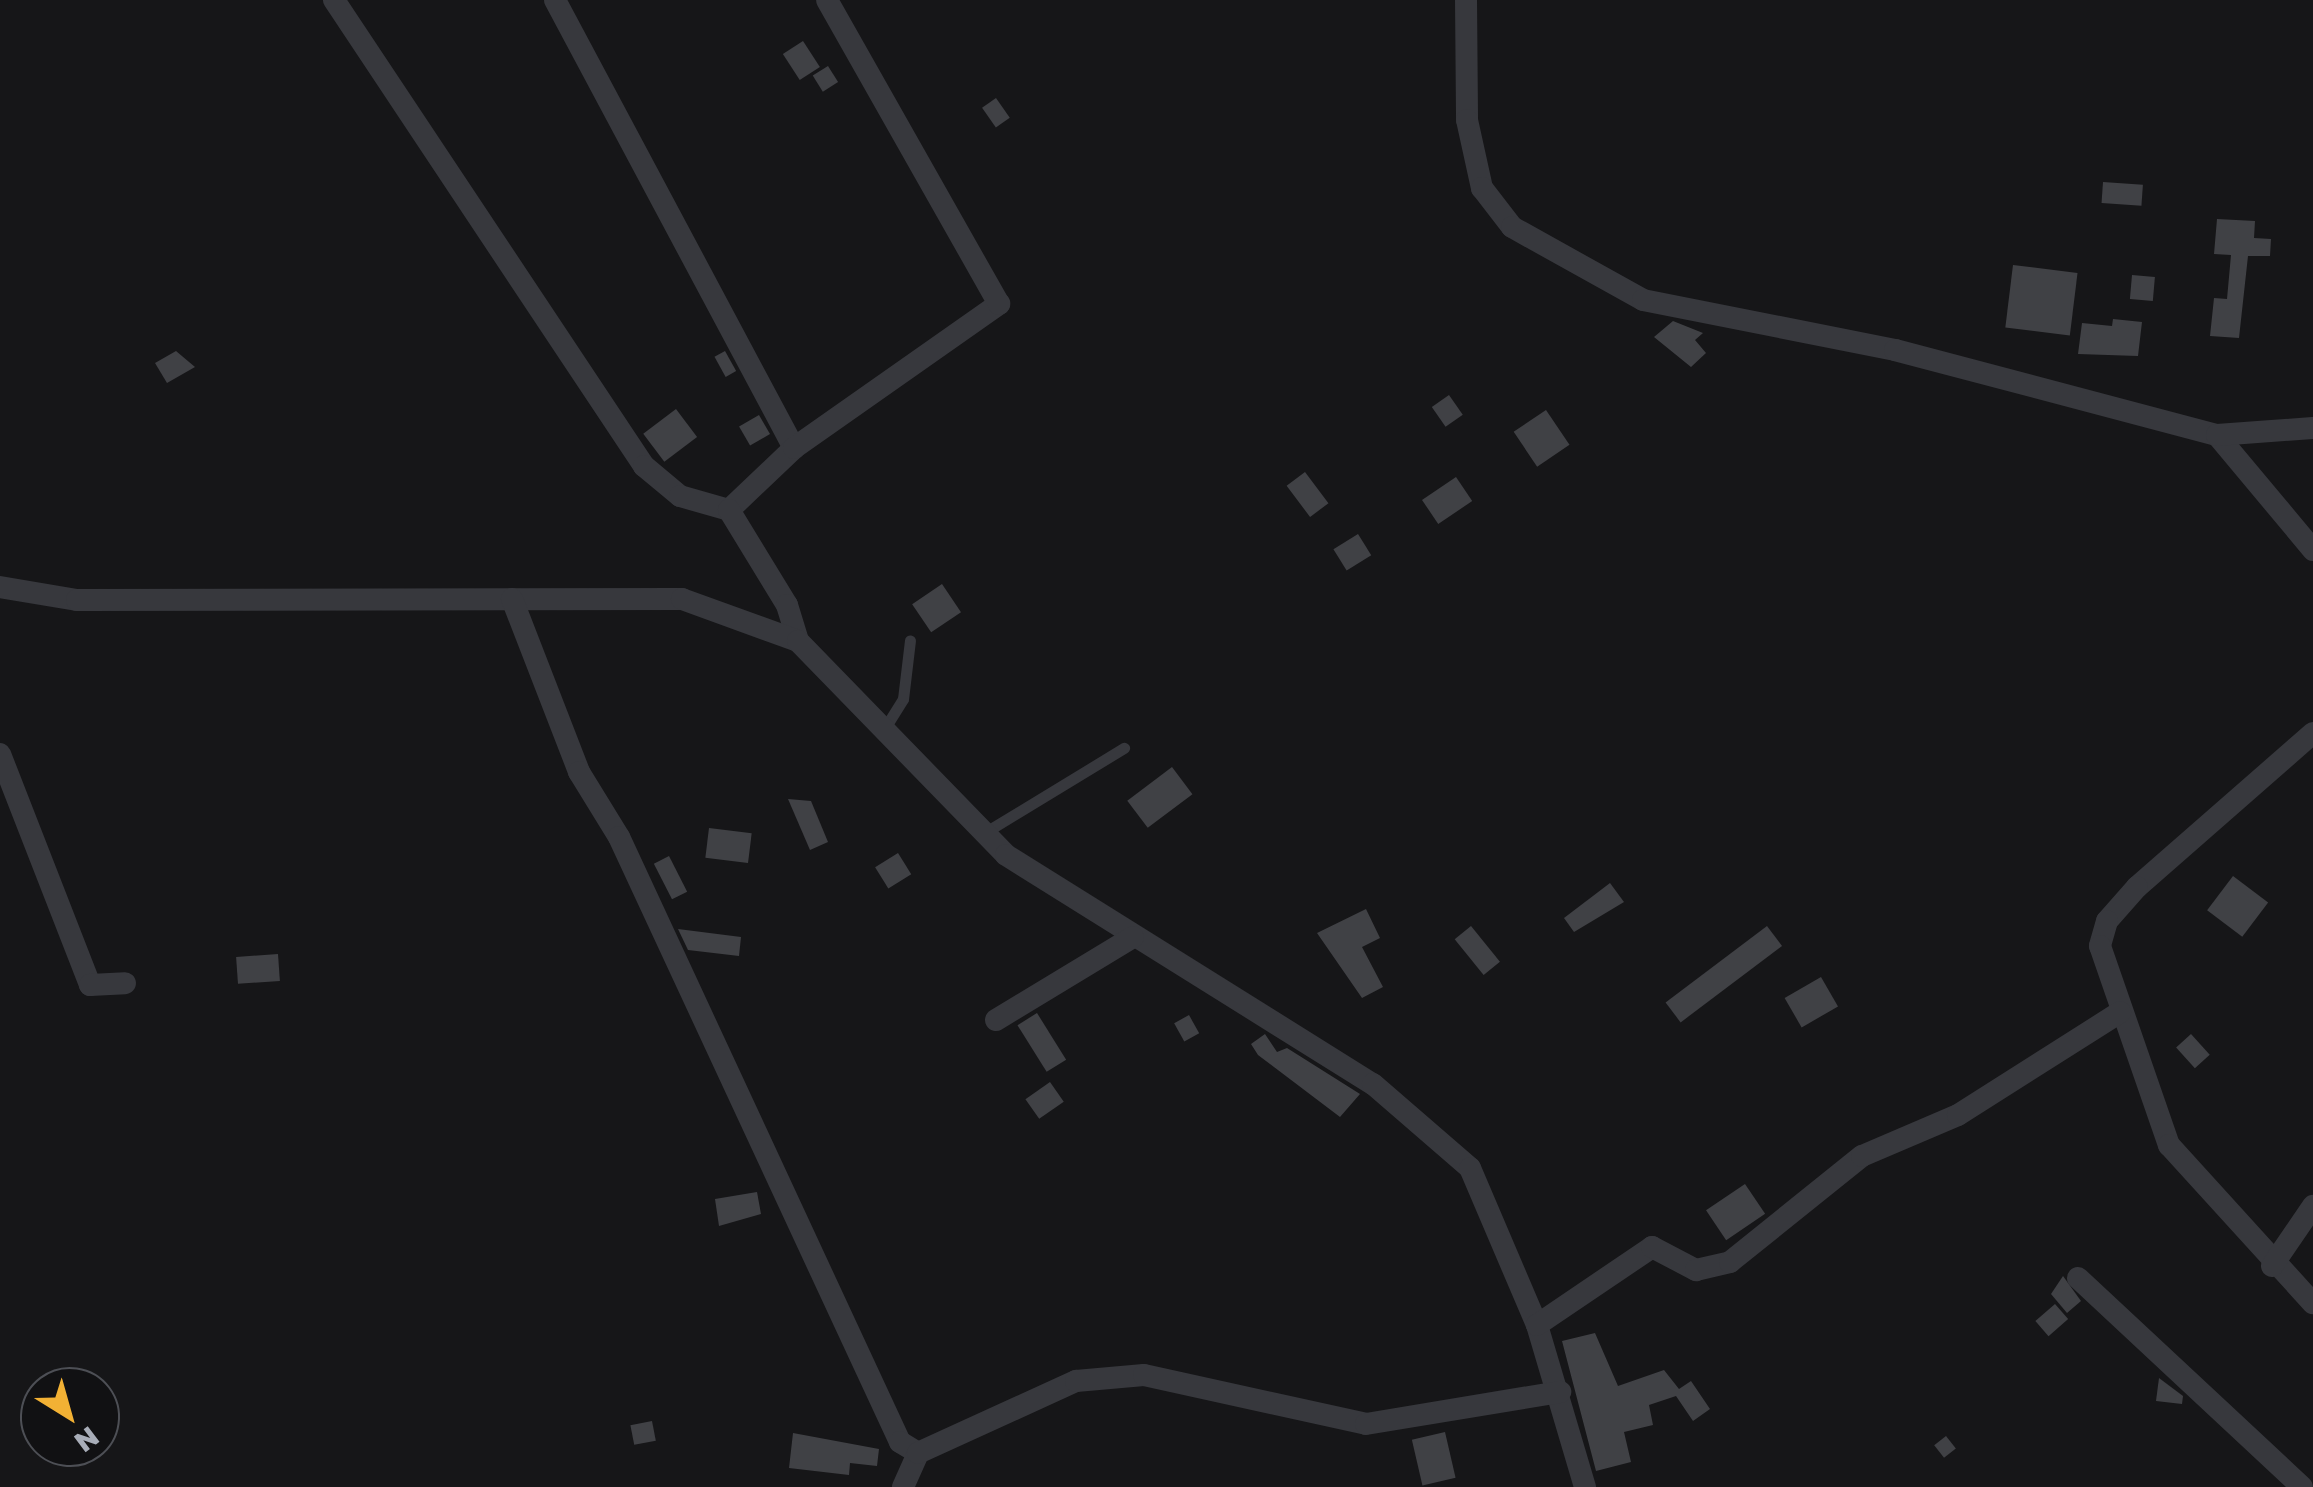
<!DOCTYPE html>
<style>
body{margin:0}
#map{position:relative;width:2313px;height:1487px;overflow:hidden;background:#161618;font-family:"Golos Text",sans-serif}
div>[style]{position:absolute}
.building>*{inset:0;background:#404145;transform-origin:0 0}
.lane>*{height:11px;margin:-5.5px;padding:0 5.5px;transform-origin:5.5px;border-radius:5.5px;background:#37383d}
.street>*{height:22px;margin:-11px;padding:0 11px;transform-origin:11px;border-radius:11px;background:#37383d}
span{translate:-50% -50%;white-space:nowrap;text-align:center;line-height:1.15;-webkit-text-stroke:10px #111113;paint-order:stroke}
.north{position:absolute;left:20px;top:1367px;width:100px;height:100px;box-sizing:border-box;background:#111113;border:2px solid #4d4f55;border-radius:50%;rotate:143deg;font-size:28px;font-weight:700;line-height:40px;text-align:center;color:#a8adb8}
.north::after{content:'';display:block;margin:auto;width:35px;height:45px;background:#f2b134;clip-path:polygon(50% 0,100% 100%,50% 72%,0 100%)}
</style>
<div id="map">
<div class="building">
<i style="left:803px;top:41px;width:31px;height:24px;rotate:57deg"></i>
<i style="left:828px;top:66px;width:19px;height:18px;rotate:58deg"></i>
<i style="left:996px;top:98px;width:24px;height:17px;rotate:55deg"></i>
<i style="left:2103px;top:182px;width:40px;height:21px;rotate:4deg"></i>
<i style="clip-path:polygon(2217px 219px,2255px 221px,2254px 238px,2271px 239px,2270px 256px,2248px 256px,2239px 338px,2210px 336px,2214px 298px,2227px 299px,2231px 255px,2214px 254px)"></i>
<i style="left:2013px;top:265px;width:65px;height:63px;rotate:7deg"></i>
<i style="left:2132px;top:275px;width:23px;height:24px;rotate:5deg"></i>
<i style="clip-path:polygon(2113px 319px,2142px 322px,2138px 356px,2078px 354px,2082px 323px,2112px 326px)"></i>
<i style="clip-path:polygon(1673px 321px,1703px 333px,1695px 340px,1706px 353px,1691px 367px,1654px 337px)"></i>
<i style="clip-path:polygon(176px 351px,195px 367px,167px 383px,155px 363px)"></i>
<i style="left:725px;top:351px;width:23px;height:12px;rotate:61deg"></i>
<i style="left:1449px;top:395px;width:24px;height:21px;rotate:55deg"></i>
<i style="left:676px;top:409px;width:35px;height:41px;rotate:53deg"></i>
<i style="left:1546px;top:410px;width:42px;height:39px;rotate:56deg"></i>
<i style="left:759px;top:415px;width:22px;height:23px;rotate:60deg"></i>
<i style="left:1305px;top:472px;width:39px;height:23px;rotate:53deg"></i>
<i style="left:1456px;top:477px;width:29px;height:41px;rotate:56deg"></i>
<i style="left:1358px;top:534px;width:25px;height:29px;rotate:58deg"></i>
<i style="left:942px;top:584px;width:34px;height:36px;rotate:56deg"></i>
<i style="left:1172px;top:767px;width:34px;height:56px;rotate:53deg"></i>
<i style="clip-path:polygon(788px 799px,811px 801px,828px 842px,810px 850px)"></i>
<i style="left:709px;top:828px;width:43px;height:30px;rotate:7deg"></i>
<i style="left:898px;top:853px;width:25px;height:27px;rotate:58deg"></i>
<i style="left:669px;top:856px;width:40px;height:17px;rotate:63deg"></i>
<i style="left:2233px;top:876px;width:44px;height:43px;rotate:37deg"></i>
<i style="clip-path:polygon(1610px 883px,1624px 902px,1574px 932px,1564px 918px)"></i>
<i style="clip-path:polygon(1366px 909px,1380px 938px,1362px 947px,1383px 987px,1362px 998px,1317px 933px)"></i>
<i style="left:1471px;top:926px;width:46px;height:21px;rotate:51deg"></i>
<i style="left:1767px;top:926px;width:25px;height:127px;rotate:53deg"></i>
<i style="clip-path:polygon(678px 929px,741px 937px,739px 956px,688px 950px)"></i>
<i style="left:278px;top:954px;width:27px;height:42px;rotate:86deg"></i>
<i style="left:1821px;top:977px;width:34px;height:42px;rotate:60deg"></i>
<i style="left:1037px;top:1013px;width:55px;height:23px;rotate:58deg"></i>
<i style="left:1189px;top:1015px;width:21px;height:17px;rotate:61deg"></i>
<i style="clip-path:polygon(1265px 1034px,1277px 1052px,1287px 1048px,1360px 1094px,1340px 1117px,1258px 1055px,1251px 1044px)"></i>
<i style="left:2191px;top:1034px;width:28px;height:20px;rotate:48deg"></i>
<i style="left:1050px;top:1082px;width:24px;height:30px;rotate:55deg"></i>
<i style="left:1745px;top:1184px;width:36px;height:47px;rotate:56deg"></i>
<i style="clip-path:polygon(757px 1192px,761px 1214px,719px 1226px,715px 1199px)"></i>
<i style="clip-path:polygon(2063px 1276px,2081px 1301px,2067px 1313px,2051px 1294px)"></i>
<i style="left:2055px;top:1304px;width:20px;height:26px;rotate:49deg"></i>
<i style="clip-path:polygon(1595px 1333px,1618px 1386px,1664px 1370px,1679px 1389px,1691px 1381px,1710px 1409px,1693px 1421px,1676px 1396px,1649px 1405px,1653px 1425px,1624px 1432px,1631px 1462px,1596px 1471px,1562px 1341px)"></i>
<i style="clip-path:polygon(2159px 1378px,2183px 1396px,2182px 1404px,2156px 1401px)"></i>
<i style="left:652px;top:1421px;width:20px;height:22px;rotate:79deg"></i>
<i style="left:1445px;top:1432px;width:47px;height:34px;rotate:77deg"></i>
<i style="clip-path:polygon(793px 1433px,879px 1449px,877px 1466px,850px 1463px,849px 1475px,789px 1468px)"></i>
<i style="left:1946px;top:1436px;width:16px;height:15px;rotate:52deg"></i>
</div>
<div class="lane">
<i style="left:883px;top:731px;width:38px;rotate:-58deg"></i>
<i style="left:903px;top:699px;width:59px;rotate:-83.2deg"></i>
<i style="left:984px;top:833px;width:164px;rotate:-31.3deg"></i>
</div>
<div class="street">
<i style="left:334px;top:0;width:560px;rotate:56.37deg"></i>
<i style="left:644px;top:466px;width:47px;rotate:39.8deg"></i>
<i style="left:680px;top:496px;width:51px;rotate:15.9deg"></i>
<i style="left:555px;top:0;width:508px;rotate:61.92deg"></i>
<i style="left:1466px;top:0;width:120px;rotate:89.5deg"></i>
<i style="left:1467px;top:120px;width:70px;rotate:77.6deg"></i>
<i style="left:1482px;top:188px;width:49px;rotate:52.4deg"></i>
<i style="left:1512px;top:227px;width:150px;rotate:29.1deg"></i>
<i style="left:1643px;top:300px;width:257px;rotate:11.2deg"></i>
<i style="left:1895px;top:350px;width:333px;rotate:14.8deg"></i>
<i style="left:2217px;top:435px;width:150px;rotate:50.1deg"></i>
<i style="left:2217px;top:435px;width:96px;rotate:-4.2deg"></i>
<i style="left:729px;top:510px;width:90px;rotate:-43.6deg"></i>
<i style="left:794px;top:448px;width:251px;rotate:-35.1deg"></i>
<i style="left:999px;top:304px;width:349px;rotate:-119.5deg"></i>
<i style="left:729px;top:510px;width:111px;rotate:58.6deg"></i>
<i style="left:787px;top:605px;width:38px;rotate:73deg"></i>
<i style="left:0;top:587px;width:78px;rotate:9.6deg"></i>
<i style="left:77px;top:600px;width:605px;rotate:-0.09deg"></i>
<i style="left:682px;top:599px;width:123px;rotate:19.9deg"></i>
<i style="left:798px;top:641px;width:298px;rotate:45.8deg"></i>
<i style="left:1006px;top:855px;width:433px;rotate:32deg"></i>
<i style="left:1373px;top:1084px;width:128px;rotate:40.9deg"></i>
<i style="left:1470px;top:1168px;width:171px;rotate:66.9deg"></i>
<i style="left:1537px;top:1325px;width:169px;rotate:73.5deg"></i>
<i style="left:512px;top:599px;width:186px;rotate:68.8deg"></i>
<i style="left:579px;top:772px;width:76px;rotate:58.4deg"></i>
<i style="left:619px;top:837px;width:667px;rotate:65.09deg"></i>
<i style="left:900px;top:1442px;width:21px;rotate:31deg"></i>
<i style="left:2313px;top:733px;width:234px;rotate:138.8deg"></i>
<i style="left:2137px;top:887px;width:45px;rotate:131.4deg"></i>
<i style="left:2107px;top:921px;width:26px;rotate:106deg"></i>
<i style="left:2100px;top:946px;width:211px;rotate:70.9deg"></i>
<i style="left:2169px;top:1145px;width:214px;rotate:47.7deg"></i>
<i style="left:0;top:754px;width:248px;rotate:68.7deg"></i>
<i style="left:90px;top:985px;width:35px;rotate:-3deg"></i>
<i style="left:996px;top:1020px;width:160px;rotate:-31.2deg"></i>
<i style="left:2272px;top:1266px;width:73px;rotate:-55.7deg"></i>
<i style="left:2078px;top:1278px;width:306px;rotate:43deg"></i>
<i style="left:1537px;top:1325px;width:139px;rotate:-34.1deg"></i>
<i style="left:1652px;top:1247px;width:50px;rotate:27.6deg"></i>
<i style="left:1696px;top:1270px;width:35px;rotate:-13deg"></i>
<i style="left:1730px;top:1262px;width:169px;rotate:-38.8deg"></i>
<i style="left:1862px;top:1156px;width:104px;rotate:-23.1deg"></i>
<i style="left:1958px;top:1115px;width:192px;rotate:-32.4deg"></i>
<i style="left:903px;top:1487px;width:37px;rotate:-66deg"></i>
<i style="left:918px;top:1453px;width:174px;rotate:-24.5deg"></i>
<i style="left:1076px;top:1381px;width:68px;rotate:-5deg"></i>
<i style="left:1144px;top:1375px;width:227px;rotate:12.4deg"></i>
<i style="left:1366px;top:1424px;width:197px;rotate:-9.4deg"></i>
</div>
<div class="north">N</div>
</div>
